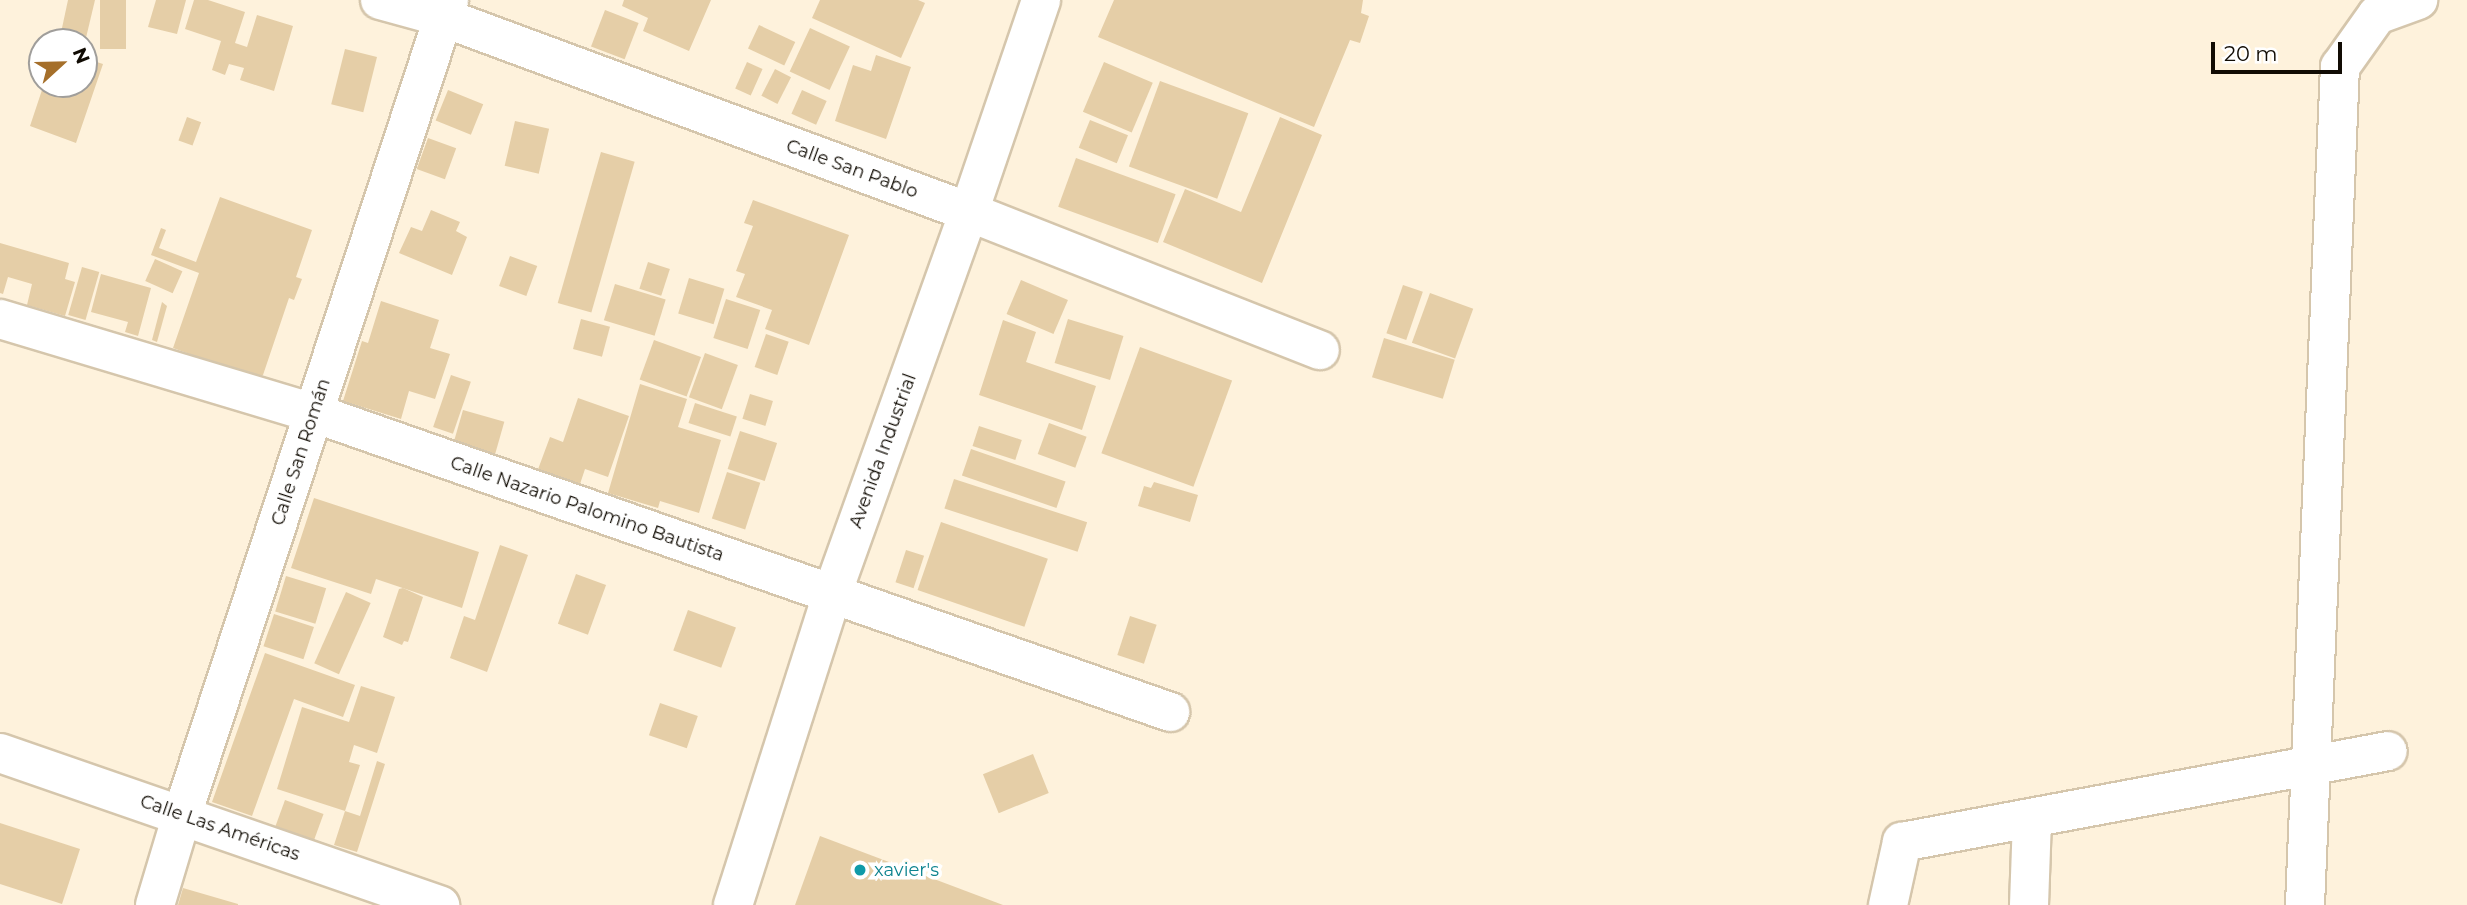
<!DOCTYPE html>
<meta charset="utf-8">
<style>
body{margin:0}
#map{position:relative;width:2467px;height:905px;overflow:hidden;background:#fef2dc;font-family:Montserrat,sans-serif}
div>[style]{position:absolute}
.building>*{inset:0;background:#e5cea7;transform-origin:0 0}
.roads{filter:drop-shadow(2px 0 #d5c6ac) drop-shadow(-2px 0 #d5c6ac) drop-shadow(0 2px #d5c6ac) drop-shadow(0 -2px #d5c6ac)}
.street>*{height:38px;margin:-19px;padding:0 19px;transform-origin:19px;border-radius:19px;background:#fff}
.dots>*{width:19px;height:19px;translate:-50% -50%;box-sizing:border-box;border:4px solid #fff;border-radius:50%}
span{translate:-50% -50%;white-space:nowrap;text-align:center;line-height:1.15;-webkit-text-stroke:7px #fff;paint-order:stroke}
.street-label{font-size:18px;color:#110c04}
.culture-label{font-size:18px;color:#0d838f}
.left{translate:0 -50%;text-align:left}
.north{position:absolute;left:28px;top:28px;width:70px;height:70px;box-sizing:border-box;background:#fff;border:2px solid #a09e9b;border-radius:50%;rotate:68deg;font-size:19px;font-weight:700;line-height:28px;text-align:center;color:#110c04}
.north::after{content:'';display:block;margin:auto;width:24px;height:32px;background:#a56f2a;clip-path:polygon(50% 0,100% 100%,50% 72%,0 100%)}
.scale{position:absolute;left:2211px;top:42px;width:131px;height:32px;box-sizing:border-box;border:4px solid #110c04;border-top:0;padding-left:9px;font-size:21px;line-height:24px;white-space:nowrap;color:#110c04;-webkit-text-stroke:5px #fff;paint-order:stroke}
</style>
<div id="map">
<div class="building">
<i style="clip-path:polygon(68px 0,95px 0,85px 42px,59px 42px)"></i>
<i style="left:100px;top:0;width:26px;height:49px"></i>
<i style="clip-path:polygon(156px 0,186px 0,177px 34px,148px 27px)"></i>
<i style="clip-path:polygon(194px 0,208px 0,245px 12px,235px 43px,247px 47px,257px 15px,293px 26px,274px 91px,240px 80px,244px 68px,229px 64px,225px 75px,212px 70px,221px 41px,185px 29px)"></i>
<i style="clip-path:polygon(624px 0,711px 0,689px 51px,643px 31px,648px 18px,622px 6px)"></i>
<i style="clip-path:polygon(820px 0,918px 0,925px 3px,901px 58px,812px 18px)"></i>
<i style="clip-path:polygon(1114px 0,1363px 0,1361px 13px,1369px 16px,1360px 43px,1350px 40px,1314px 127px,1098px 37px)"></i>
<i style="left:605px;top:10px;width:36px;height:39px;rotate:21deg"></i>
<i style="left:759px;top:25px;width:40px;height:26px;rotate:25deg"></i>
<i style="left:810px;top:28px;width:44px;height:48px;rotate:25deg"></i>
<i style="left:345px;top:49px;width:33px;height:57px;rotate:14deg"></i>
<i style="clip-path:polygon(876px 55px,911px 67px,886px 139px,835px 121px,853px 65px,871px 71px)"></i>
<i style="clip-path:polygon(84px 58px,103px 64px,76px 143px,30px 126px,44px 84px,84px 84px)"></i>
<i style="left:747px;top:62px;width:17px;height:29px;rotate:24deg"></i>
<i style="left:1104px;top:62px;width:53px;height:54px;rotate:23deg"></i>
<i style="left:775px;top:69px;width:18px;height:30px;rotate:27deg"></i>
<i style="left:1160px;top:81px;width:94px;height:91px;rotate:20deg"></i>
<i style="left:448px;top:90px;width:38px;height:33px;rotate:22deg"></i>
<i style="left:802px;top:90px;width:27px;height:26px;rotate:24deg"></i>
<i style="left:187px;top:117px;width:15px;height:25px;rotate:20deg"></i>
<i style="clip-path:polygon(1280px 117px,1322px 135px,1262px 283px,1163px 242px,1185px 189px,1241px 212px)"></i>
<i style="left:1090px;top:120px;width:41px;height:30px;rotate:22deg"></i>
<i style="left:515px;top:121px;width:35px;height:46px;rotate:13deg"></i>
<i style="left:428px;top:138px;width:30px;height:33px;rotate:20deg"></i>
<i style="left:601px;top:152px;width:35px;height:157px;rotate:16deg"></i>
<i style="left:1076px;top:158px;width:106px;height:52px;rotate:20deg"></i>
<i style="clip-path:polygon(220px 197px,312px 230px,296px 277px,302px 279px,294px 300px,289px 298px,263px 375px,257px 378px,173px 348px,199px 273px,151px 255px,161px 228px,166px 230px,159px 248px,196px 262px)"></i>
<i style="clip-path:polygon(753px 200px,849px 235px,809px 345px,765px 329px,772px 310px,736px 297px,745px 274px,736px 271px,753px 226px,744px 223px)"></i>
<i style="clip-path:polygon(431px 210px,460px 222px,456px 231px,467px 237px,452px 275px,399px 253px,411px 227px,422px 231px)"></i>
<i style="clip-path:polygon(0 243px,69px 263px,65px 279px,75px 282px,65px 316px,27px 305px,32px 284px,8px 277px,3px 294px,0 293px)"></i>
<i style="left:510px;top:256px;width:29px;height:32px;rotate:20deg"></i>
<i style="left:155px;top:259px;width:30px;height:24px;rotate:24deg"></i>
<i style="left:648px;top:262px;width:23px;height:28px;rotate:18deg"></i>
<i style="left:82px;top:267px;width:18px;height:50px;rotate:16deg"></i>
<i style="clip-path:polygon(101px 274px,151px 288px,138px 336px,125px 332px,128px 322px,91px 312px)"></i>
<i style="left:689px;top:278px;width:37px;height:37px;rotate:17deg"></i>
<i style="left:1021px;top:280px;width:51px;height:37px;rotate:23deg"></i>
<i style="left:615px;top:284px;width:53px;height:38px;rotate:17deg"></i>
<i style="left:1403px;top:285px;width:21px;height:51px;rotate:19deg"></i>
<i style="left:1430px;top:293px;width:46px;height:53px;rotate:20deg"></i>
<i style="left:726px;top:299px;width:36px;height:41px;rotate:18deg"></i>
<i style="clip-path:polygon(381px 301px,439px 320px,430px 348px,450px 354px,435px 399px,409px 391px,401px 419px,343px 401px,362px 341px,368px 343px)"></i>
<i style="clip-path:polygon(162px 302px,167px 306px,157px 342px,152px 340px)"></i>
<i style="left:581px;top:319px;width:30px;height:31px;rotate:15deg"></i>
<i style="left:1068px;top:319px;width:58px;height:46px;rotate:17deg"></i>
<i style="clip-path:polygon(1003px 320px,1036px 332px,1026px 362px,1096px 386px,1082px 430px,979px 395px)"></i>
<i style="left:766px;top:334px;width:24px;height:35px;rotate:19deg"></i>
<i style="left:1384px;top:338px;width:74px;height:41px;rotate:17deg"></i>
<i style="left:654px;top:340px;width:50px;height:42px;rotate:20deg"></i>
<i style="left:1140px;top:347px;width:98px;height:113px;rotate:20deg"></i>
<i style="left:705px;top:353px;width:35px;height:47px;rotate:20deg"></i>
<i style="left:451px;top:375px;width:21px;height:55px;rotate:19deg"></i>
<i style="clip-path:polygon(640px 384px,687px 399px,678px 427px,721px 440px,699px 513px,660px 501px,658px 508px,608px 493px)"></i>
<i style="left:750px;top:394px;width:24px;height:26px;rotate:17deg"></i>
<i style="clip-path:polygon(578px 398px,629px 416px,608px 477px,585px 469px,579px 487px,537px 472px,550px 437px,563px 442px)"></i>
<i style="left:695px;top:403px;width:44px;height:21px;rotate:18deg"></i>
<i style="left:463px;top:410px;width:43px;height:36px;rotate:16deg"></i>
<i style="left:1049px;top:423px;width:40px;height:33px;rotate:20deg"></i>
<i style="left:979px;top:426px;width:45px;height:21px;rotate:18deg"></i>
<i style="left:740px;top:431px;width:39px;height:40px;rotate:18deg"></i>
<i style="left:971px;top:449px;width:100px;height:28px;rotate:19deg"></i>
<i style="left:727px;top:472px;width:35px;height:49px;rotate:18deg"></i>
<i style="left:954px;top:479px;width:140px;height:31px;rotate:18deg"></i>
<i style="clip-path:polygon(1154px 482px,1198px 495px,1190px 522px,1138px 506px,1144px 486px,1151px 488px)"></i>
<i style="clip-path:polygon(314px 498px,479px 552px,462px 608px,376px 579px,371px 594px,291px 568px)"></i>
<i style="left:941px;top:522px;width:113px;height:72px;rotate:19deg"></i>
<i style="clip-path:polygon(500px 545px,528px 555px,487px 672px,450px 658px,464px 616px,475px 620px)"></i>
<i style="left:906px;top:550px;width:19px;height:34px;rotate:18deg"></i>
<i style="left:576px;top:574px;width:32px;height:53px;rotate:20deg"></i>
<i style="left:286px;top:576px;width:42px;height:37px;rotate:17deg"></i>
<i style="clip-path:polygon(403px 588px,423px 597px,408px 642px,404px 641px,402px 645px,383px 637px,399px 589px)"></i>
<i style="left:346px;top:592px;width:27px;height:78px;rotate:24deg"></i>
<i style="left:688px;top:610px;width:51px;height:43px;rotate:20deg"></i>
<i style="left:274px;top:614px;width:42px;height:34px;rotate:18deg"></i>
<i style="left:1130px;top:616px;width:28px;height:41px;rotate:18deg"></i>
<i style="clip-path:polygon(265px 653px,355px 685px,343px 717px,294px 699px,252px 816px,212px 802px)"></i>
<i style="clip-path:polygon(361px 686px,395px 697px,377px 753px,354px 745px,349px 762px,360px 765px,345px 811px,277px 789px,302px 707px,349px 722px)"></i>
<i style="left:660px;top:703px;width:40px;height:34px;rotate:19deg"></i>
<i style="left:1033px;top:754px;width:42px;height:54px;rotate:68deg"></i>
<i style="clip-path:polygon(377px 761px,385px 764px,357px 852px,334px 845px,345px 811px,360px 816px)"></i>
<i style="left:285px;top:800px;width:41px;height:33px;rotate:20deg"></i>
<i style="clip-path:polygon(0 823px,80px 849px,62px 904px,0 884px)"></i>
<i style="clip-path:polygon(820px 836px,1003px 905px,795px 905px)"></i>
<i style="clip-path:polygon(183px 888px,238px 904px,238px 905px,178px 905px)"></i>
</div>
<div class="roads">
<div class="street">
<i style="left:380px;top:0;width:64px;rotate:15.3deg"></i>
<i style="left:442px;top:17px;width:562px;rotate:20.31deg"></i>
<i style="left:969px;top:212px;width:377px;rotate:21.5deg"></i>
<i style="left:0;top:319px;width:328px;rotate:16.7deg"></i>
<i style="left:314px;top:413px;width:907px;rotate:19.25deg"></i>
<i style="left:0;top:753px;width:466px;rotate:19.1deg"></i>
<i style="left:155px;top:905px;width:94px;rotate:-73.3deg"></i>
<i style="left:182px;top:815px;width:858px;rotate:-71.86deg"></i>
<i style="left:733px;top:905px;width:326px;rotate:-72.3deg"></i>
<i style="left:832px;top:594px;width:406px;rotate:-70.3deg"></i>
<i style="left:969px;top:212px;width:224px;rotate:-71.2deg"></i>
<i style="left:1888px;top:905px;width:65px;rotate:-77.5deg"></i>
<i style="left:1902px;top:842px;width:494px;rotate:-10.6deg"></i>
<i style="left:2029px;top:905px;width:87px;rotate:-88deg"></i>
<i style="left:2305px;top:905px;width:839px;rotate:-87.61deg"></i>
<i style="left:2340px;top:67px;width:64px;rotate:-54.6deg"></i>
<i style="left:2377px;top:15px;width:44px;rotate:-20.1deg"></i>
</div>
</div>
<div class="dots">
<i style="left:860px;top:870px;background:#0f9aa8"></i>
</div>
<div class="street-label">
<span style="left:852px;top:169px;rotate:20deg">Calle San Pablo</span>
<span style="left:883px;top:451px;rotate:-70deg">Avenida Industrial</span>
<span style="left:301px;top:452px;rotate:-72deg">Calle San Román</span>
<span style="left:587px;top:509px;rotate:19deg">Calle Nazario Palomino Bautista</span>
<span style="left:220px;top:828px;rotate:19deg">Calle Las Américas</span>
</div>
<div class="culture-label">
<span class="left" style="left:874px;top:870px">xavier's</span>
</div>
<div class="north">N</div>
<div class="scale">20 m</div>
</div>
